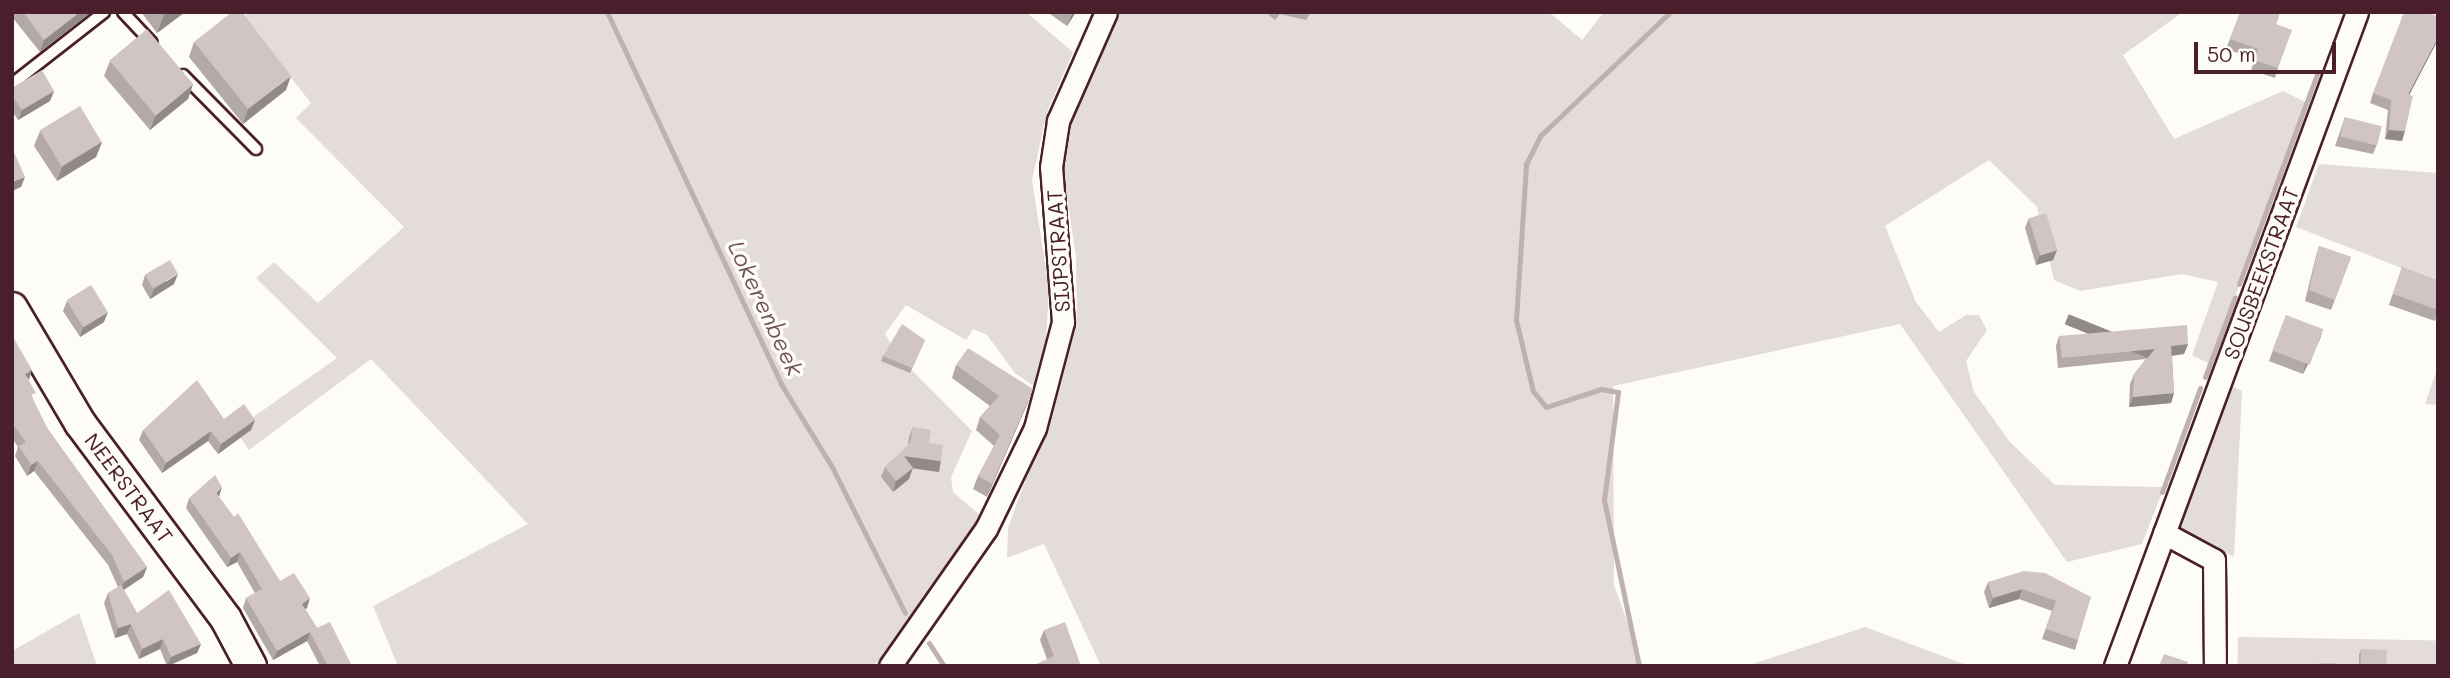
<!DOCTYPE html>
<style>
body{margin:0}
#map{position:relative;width:2450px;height:678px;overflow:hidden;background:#fdfcf7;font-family:Mali,sans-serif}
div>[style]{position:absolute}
.green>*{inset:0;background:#e3dcda;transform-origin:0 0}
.stream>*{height:5px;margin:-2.5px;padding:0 2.5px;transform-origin:2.5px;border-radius:2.5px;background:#c0b1b1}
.roads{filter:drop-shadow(2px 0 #4a1f2b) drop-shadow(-2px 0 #4a1f2b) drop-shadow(0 2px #4a1f2b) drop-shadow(0 -2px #4a1f2b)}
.lane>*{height:10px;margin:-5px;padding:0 5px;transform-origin:5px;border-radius:5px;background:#fdfcf7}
.street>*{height:21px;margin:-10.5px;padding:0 10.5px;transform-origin:10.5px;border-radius:10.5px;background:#fdfcf7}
.secondary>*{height:30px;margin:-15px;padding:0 15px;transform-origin:15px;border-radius:15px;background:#fdfcf7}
.wall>*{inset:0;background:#b3a9a9}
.shaded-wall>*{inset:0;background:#928a89;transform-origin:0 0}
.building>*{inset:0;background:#d0c5c4;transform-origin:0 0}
span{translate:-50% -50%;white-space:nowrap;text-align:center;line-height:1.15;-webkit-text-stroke:7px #fdfcf7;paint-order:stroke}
.street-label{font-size:21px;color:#4a1f2b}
.water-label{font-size:23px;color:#73525a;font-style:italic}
.frame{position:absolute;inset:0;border:14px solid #4a1f2b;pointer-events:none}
.scale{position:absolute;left:2194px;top:42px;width:142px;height:32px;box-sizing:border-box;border:4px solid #4a1f2b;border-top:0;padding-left:9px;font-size:21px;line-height:24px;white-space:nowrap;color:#4a1f2b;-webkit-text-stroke:5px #fdfcf7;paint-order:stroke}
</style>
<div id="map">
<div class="green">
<i style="clip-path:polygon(248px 12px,1026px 12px,1073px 52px,1047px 112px,1032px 180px,1049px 288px,1045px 359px,1035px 387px,1015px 373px,987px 335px,973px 329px,966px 340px,906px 305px,885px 334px,898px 356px,972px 431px,951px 477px,953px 492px,981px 516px,874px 666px,398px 666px,373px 606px,528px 524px,371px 359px,249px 450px,235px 430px,337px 358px,256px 278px,274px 262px,318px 303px,404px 227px,296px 118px,311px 103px,243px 17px)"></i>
<i style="clip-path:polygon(1121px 12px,1549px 12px,1582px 40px,1604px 12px,2183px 12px,2123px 55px,2174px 139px,2283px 91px,2307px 103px,2210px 364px,2192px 355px,2218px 282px,2182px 274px,2080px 291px,2054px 280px,2037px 207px,1989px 160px,1885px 226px,1916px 302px,1939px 332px,1966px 315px,1979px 315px,1987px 330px,1966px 361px,1974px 392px,2010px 442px,2055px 485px,2164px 487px,2142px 544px,2067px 562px,1900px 324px,1613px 386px,1614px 585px,1643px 666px,1101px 666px,1044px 544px,1007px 558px,1008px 528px,1061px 383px,1077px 318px,1076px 257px,1062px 163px,1069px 126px)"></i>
<i style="clip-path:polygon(2319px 164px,2438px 173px,2438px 282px,2296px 227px)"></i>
<i style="clip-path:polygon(2438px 366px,2438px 405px,2425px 404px)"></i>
<i style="clip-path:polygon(2232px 386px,2242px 391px,2234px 557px,2180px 528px)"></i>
<i style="clip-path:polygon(79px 613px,97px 666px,12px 666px,12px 651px)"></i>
<i style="clip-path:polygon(1865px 627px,1969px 666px,1747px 666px)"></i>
<i style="left:2238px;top:637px;width:200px;height:29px;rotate:1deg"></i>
</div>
<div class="stream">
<i style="left:607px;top:12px;width:411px;rotate:64.9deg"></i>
<i style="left:781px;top:384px;width:97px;rotate:58.4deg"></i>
<i style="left:832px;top:467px;width:163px;rotate:63.4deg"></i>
<i style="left:2239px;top:284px;width:226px;rotate:-69.6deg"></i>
<i style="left:2205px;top:377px;width:85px;rotate:-69.4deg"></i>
<i style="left:2162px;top:492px;width:111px;rotate:-69.9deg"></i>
<i style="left:929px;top:643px;width:27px;rotate:57deg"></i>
<i style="left:1639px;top:666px;width:170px;rotate:-101.9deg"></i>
<i style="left:1604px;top:500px;width:109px;rotate:-82.6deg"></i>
<i style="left:1618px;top:392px;width:17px;rotate:-170deg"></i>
<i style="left:1601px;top:389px;width:58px;rotate:161.9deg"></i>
<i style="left:1546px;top:407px;width:21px;rotate:-129deg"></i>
<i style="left:1533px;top:391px;width:73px;rotate:-103.5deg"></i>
<i style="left:1516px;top:320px;width:156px;rotate:-86.3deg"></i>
<i style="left:1526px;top:164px;width:33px;rotate:-63deg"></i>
<i style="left:1541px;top:135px;width:178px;rotate:-43.6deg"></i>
</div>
<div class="roads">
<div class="lane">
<i style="left:123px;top:12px;width:42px;rotate:46.9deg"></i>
<i style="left:183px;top:75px;width:104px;rotate:45.4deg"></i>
<i style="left:12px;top:84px;width:117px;rotate:-38deg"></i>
</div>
<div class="street">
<i style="left:2164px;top:533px;width:57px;rotate:28.4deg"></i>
<i style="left:2214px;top:560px;width:106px;rotate:89.5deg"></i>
<i style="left:890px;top:666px;width:167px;rotate:-55deg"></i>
<i style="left:986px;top:529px;width:112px;rotate:-64.1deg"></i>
<i style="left:1035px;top:428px;width:110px;rotate:-75.2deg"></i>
<i style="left:1063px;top:322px;width:155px;rotate:-94.4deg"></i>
<i style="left:1051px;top:167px;width:47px;rotate:-81.3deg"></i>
<i style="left:1058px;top:121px;width:119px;rotate:-66.2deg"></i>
<i style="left:2115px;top:666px;width:697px;rotate:-69.69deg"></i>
</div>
<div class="secondary">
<i style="left:12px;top:308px;width:134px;rotate:59.4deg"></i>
<i style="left:80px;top:423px;width:244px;rotate:53.3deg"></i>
<i style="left:226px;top:619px;width:53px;rotate:62deg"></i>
</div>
</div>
<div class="wall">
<i style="clip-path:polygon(12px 12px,91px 12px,40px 52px,12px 17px)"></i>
<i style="clip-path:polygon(141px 12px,185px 12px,157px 33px)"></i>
<i style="clip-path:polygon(1047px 12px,1076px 12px,1067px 26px)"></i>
<i style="clip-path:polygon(1265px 12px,1311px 12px,1306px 20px,1280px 14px,1275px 20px)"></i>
<i style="clip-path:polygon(2236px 12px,2280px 12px,2276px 24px,2278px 68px,2275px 78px,2251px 70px,2255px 59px,2226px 49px,2240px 13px)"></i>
<i style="clip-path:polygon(194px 42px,286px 90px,243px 124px,189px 57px)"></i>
<i style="clip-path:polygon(110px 61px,193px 84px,188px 99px,150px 130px,104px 76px)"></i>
<i style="clip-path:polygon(12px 88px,54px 91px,50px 101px,18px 120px,12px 111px)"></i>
<i style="clip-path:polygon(2373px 93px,2409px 94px,2402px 141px,2385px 139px,2388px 110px,2370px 103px)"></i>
<i style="clip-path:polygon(2345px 117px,2377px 144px,2373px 154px,2335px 146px)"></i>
<i style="clip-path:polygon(40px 131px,102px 142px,96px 157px,57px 181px,34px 146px)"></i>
<i style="clip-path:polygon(2029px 218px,2057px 250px,2053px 260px,2036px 265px,2025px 228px)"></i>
<i style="clip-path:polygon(2319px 246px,2351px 257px,2331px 310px,2305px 301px,2316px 256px)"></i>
<i style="clip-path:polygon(2402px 267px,2438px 281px,2438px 312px,2435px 321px,2389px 305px)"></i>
<i style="clip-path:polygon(145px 275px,174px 284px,150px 299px,142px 285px)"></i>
<i style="clip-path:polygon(67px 301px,104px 322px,80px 337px,63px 311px)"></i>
<i style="clip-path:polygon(2286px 315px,2320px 339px,2303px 374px,2269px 361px)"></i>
<i style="clip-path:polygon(12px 335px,28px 380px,33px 400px,47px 428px,147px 567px,143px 577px,124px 590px,137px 613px,201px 644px,197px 653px,169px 666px,167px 666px,160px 649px,139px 659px,127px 634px,115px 638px,104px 603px,108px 593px,118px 587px,108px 565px,34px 471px,27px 476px,15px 456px,18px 447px,12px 438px)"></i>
<i style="clip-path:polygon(2059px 336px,2188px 344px,2184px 354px,2172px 356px,2174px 393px,2171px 403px,2129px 407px,2130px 384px,2134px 374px,2146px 359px,2058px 368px,2056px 346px)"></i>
<i style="clip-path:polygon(925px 340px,910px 373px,881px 361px,883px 356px)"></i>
<i style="clip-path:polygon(956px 365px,1028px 402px,987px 497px,973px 489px,978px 476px,994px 446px,976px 430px,980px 417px,990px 406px,952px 378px)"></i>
<i style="clip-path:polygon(224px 419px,255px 420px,251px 430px,218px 454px,208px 441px,162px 473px,139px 440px,143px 430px)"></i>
<i style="clip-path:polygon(913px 427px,929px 443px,941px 461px,938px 471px,912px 467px,909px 479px,893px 492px,881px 477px,885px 467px,908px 446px,909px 437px)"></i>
<i style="clip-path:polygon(219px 497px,280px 581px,307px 608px,305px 609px,317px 628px,352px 666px,320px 666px,307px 641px,273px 660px,243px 608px,246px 598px,255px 593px,237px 562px,227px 567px,186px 508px,189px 498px)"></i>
<i style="clip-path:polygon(2045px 573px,2078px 640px,2075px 650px,2042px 639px,2052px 611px,2019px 599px,1989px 608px,1984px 592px,1988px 582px)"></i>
<i style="clip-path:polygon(1044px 630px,1081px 666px,1047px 659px,1040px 640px)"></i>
<i style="clip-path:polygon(2361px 649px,2386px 666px,2359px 666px,2359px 655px)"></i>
</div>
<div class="shaded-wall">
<i style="clip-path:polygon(80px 12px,91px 12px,40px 52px,44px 40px)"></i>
<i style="clip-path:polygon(168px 12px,185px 12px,157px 33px,164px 15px)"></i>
<i style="clip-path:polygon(1073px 12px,1076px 12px,1067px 26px,1071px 16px)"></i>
<i style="clip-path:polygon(2438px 37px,2438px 40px,2405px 103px,2408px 94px)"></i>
<i style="clip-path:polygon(291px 76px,286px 90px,243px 124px,248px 109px)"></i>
<i style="clip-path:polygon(193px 84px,188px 99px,150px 130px,156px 115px)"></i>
<i style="clip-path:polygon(54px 91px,50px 101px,18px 120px,22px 110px)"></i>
<i style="clip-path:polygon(2389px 130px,2405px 131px,2402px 141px,2385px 139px)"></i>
<i style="clip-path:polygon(102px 142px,96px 157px,57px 181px,62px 167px)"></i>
<i style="clip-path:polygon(25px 177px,21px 187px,12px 191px,12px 182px)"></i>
<i style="clip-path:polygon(2057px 250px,2053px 260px,2036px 265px,2040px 255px)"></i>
<i style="clip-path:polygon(178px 274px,174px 284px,150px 299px,154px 289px)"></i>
<i style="clip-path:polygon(108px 312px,104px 322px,80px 337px,83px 327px)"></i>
<i style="clip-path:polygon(2323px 329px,2320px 339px,2303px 374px,2306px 363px)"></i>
<i style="clip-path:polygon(2188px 344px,2184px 354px,2167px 356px,2171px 346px)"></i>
<i style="left:2155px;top:349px;width:11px;height:93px;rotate:112deg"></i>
<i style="clip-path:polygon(32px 370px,29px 380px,25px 374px)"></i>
<i style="clip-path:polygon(1033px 389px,1028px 402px,987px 497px,992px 484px)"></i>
<i style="clip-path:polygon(2174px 393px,2171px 403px,2129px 407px,2133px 397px)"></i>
<i style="clip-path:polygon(255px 420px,251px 430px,218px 454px,221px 444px)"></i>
<i style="clip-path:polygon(211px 431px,208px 441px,162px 473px,166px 463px)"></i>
<i style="left:904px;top:456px;width:37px;height:11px;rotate:8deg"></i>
<i style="clip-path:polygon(38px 461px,34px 471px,27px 476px,31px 465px)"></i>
<i style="clip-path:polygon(913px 468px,909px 479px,893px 492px,896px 481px)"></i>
<i style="clip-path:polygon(222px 487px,219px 497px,216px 493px)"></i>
<i style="clip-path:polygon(240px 552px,237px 562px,227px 567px,231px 558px)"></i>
<i style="clip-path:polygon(147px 567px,143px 577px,120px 592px,124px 582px)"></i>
<i style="clip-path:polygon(2022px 589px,2019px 599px,1989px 608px,1993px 598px)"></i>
<i style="clip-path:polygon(310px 598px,307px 608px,298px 613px,302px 604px)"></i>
<i style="clip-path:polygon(131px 624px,127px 634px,115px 638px,118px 628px)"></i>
<i style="clip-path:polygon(310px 632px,307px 641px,273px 660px,277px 651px)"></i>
<i style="clip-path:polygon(163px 639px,160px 649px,139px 659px,142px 649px)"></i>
<i style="clip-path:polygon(201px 644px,197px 653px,167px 666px,171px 657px)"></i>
</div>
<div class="building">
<i style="clip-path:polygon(23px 12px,80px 12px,44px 40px)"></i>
<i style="clip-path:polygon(232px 12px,242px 12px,291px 76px,248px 109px,194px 42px)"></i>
<i style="clip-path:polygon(2240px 12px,2280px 12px,2276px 24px,2292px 30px,2278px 68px,2254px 60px,2258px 49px,2230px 39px)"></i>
<i style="clip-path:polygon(2404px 12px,2431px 12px,2431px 14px,2438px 16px,2438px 37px,2408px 94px,2413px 96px,2405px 131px,2389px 130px,2391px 100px,2373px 93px)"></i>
<i style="left:147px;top:29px;width:72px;height:49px;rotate:50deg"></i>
<i style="clip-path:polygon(42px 70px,54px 91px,22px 110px,12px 95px,12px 88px)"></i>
<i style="left:80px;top:106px;width:42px;height:47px;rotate:59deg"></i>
<i style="left:2345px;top:117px;width:38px;height:20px;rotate:14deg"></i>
<i style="clip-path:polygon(12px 152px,14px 152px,25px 177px,12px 182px)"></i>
<i style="left:2046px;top:213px;width:39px;height:18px;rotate:73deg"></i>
<i style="clip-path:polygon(2319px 246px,2351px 257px,2335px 300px,2309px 290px)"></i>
<i style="left:170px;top:260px;width:16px;height:29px;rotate:60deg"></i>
<i style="clip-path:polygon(2402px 267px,2438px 281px,2438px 310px,2393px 294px)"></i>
<i style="left:91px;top:285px;width:32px;height:29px;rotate:58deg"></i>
<i style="left:2286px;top:315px;width:40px;height:38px;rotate:21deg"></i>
<i style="clip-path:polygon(902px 324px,925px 340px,912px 368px,883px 356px)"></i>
<i style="clip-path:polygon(2187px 325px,2188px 344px,2171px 346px,2174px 393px,2133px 397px,2134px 374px,2155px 349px,2062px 358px,2059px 336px)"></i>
<i style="clip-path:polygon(12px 335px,32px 370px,25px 374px,36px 393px,31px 395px,47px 428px,147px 567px,124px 582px,112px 555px,38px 461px,31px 465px,19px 446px,26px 442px,12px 423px)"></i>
<i style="clip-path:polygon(968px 348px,1033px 389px,992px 484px,978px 476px,1000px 435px,980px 417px,999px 396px,956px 365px)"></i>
<i style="clip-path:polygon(197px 380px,224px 419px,244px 404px,255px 420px,221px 444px,211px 431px,166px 463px,143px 430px)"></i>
<i style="clip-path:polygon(913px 427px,931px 430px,929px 443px,943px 445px,941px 461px,904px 456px,913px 468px,896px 481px,885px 467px,910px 443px)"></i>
<i style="clip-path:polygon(215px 475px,222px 487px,216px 493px,234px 517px,238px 513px,280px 581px,294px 573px,310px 598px,302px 604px,317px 628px,330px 622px,352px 666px,328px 666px,310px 632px,277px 651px,246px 598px,262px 589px,240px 552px,231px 558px,189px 498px)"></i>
<i style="clip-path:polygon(2024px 571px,2045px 573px,2091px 597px,2078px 640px,2046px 629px,2056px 601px,2022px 589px,1993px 598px,1988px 582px)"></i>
<i style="clip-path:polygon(121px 585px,137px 613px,169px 590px,201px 644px,171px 657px,163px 639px,142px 649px,131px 624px,118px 628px,108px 593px)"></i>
<i style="clip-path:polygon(1065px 622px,1081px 666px,1032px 666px,1054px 656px,1044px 630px)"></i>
<i style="left:2361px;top:649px;width:26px;height:17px;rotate:2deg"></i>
<i style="clip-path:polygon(2164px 654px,2188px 662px,2187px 666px,2159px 666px)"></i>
<i style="left:2319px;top:663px;width:17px;height:3px"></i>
</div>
<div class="street-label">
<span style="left:1058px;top:251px;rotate:-94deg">SIJPSTRAAT</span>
<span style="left:2261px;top:273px;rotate:-70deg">SOUSBEEKSTRAAT</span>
<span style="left:129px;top:488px;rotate:53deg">NEERSTRAAT</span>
</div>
<div class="water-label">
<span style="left:766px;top:308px;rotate:65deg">Lokerenbeek</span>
</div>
<div class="frame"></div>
<div class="scale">50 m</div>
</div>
